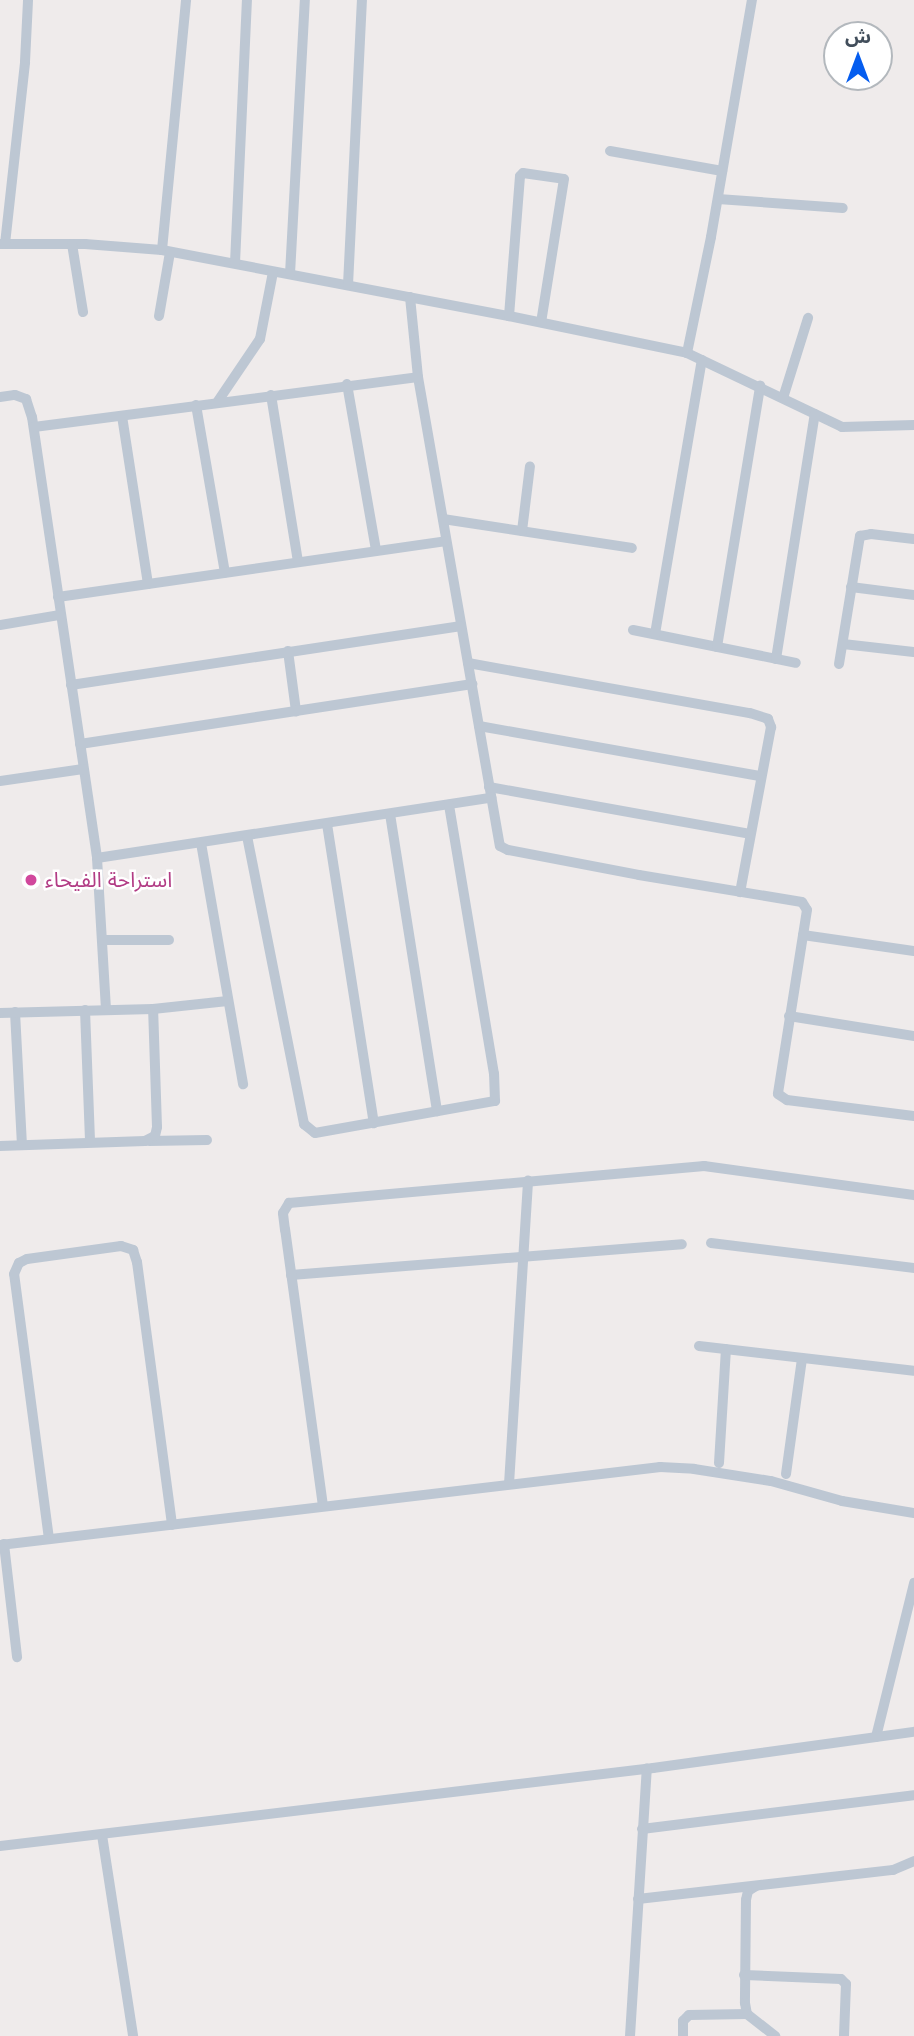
<!DOCTYPE html>
<meta charset="utf-8">
<style>
body{margin:0}
#map{position:relative;width:914px;height:2036px;overflow:hidden;background:#efebeb;font-family:Helvetica,"Noto Sans Arabic",sans-serif}
div>[style]{position:absolute}
.minor>*{height:10px;margin:-5px;padding:0 5px;transform-origin:5px;border-radius:5px;background:#bdc7d3}
.dots>*{width:19px;height:19px;translate:-50% -50%;box-sizing:border-box;border:4px solid #fff;border-radius:50%}
span{translate:-50% -50%;white-space:nowrap;text-align:center;line-height:1.15;-webkit-text-stroke:5px #fff;paint-order:stroke}
.hotel-label{font-size:21px;color:#b23c85}
.left{translate:0 -50%;text-align:left}
.north{position:absolute;left:823px;top:21px;width:70px;height:70px;box-sizing:border-box;background:#fff;border:2px solid #b3b8bd;border-radius:50%;rotate:0deg;font-size:19px;font-weight:700;line-height:28px;text-align:center;color:#424e5b}
.north::after{content:'';display:block;margin:auto;width:24px;height:32px;background:#055def;clip-path:polygon(50% 0,100% 100%,50% 72%,0 100%)}
</style>
<div id="map">
<div class="minor">
<i style="left:610px;top:151px;width:114px;rotate:10.1deg"></i>
<i style="left:718px;top:199px;width:125px;rotate:4.1deg"></i>
<i style="left:0;top:244px;width:85px"></i>
<i style="left:85px;top:244px;width:77px;rotate:4.5deg"></i>
<i style="left:162px;top:250px;width:353px;rotate:10.8deg"></i>
<i style="left:509px;top:316px;width:182px;rotate:11.7deg"></i>
<i style="left:687px;top:353px;width:172px;rotate:25.5deg"></i>
<i style="left:842px;top:427px;width:72px;rotate:-1.6deg"></i>
<i style="left:5px;top:244px;width:183px;rotate:-83.7deg"></i>
<i style="left:25px;top:62px;width:62px;rotate:-87.2deg"></i>
<i style="left:72px;top:244px;width:69px;rotate:80.8deg"></i>
<i style="left:162px;top:250px;width:251px;rotate:-84.5deg"></i>
<i style="left:235px;top:263px;width:263px;rotate:-87.4deg"></i>
<i style="left:290px;top:274px;width:274px;rotate:-86.9deg"></i>
<i style="left:348px;top:285px;width:285px;rotate:-87.2deg"></i>
<i style="left:410px;top:297px;width:80px;rotate:84.3deg"></i>
<i style="left:418px;top:377px;width:476px;rotate:80.1deg"></i>
<i style="left:500px;top:846px;width:9px;rotate:27deg"></i>
<i style="left:508px;top:850px;width:133px;rotate:10.8deg"></i>
<i style="left:639px;top:875px;width:165px;rotate:9.4deg"></i>
<i style="left:802px;top:902px;width:9px;rotate:58deg"></i>
<i style="left:807px;top:910px;width:186px;rotate:99deg"></i>
<i style="left:778px;top:1094px;width:11px;rotate:34deg"></i>
<i style="left:787px;top:1100px;width:128px;rotate:7.2deg"></i>
<i style="left:159px;top:316px;width:65px;rotate:-80.2deg"></i>
<i style="left:509px;top:316px;width:140px;rotate:-85.5deg"></i>
<i style="left:520px;top:176px;width:4px;rotate:-45deg"></i>
<i style="left:523px;top:173px;width:41px;rotate:8.3deg"></i>
<i style="left:564px;top:179px;width:145px;rotate:99.1deg"></i>
<i style="left:687px;top:353px;width:118px;rotate:-78.3deg"></i>
<i style="left:711px;top:237px;width:241px;rotate:-80.2deg"></i>
<i style="left:347px;top:384px;width:169px;rotate:80.1deg"></i>
<i style="left:271px;top:395px;width:169px;rotate:80.8deg"></i>
<i style="left:0;top:397px;width:15px;rotate:-8deg"></i>
<i style="left:15px;top:395px;width:12px;rotate:20deg"></i>
<i style="left:26px;top:399px;width:19px;rotate:72deg"></i>
<i style="left:32px;top:417px;width:446px;rotate:81.6deg"></i>
<i style="left:97px;top:858px;width:399px;rotate:-8.7deg"></i>
<i style="left:783px;top:398px;width:84px;rotate:-72.6deg"></i>
<i style="left:218px;top:401px;width:75px;rotate:-55.9deg"></i>
<i style="left:260px;top:339px;width:68px;rotate:-79deg"></i>
<i style="left:196px;top:405px;width:170px;rotate:80.2deg"></i>
<i style="left:122px;top:416px;width:170px;rotate:81.2deg"></i>
<i style="left:34px;top:427px;width:387px;rotate:-7.4deg"></i>
<i style="left:443px;top:519px;width:191px;rotate:8.7deg"></i>
<i style="left:522px;top:531px;width:65px;rotate:-83deg"></i>
<i style="left:851px;top:587px;width:64px;rotate:7.2deg"></i>
<i style="left:58px;top:597px;width:392px;rotate:-8.2deg"></i>
<i style="left:0;top:625px;width:61px;rotate:-9.5deg"></i>
<i style="left:633px;top:630px;width:166px;rotate:11.4deg"></i>
<i style="left:655px;top:634px;width:278px;rotate:-80.3deg"></i>
<i style="left:843px;top:644px;width:71px;rotate:6.4deg"></i>
<i style="left:717px;top:647px;width:265px;rotate:-80.6deg"></i>
<i style="left:288px;top:651px;width:61px;rotate:82.4deg"></i>
<i style="left:776px;top:659px;width:248px;rotate:-81deg"></i>
<i style="left:468px;top:663px;width:286px;rotate:10.1deg"></i>
<i style="left:750px;top:713px;width:19px;rotate:18deg"></i>
<i style="left:768px;top:719px;width:9px;rotate:69deg"></i>
<i style="left:771px;top:727px;width:168px;rotate:100.6deg"></i>
<i style="left:839px;top:664px;width:130px;rotate:-80.7deg"></i>
<i style="left:860px;top:536px;width:11px;rotate:-10deg"></i>
<i style="left:871px;top:534px;width:43px;rotate:6.6deg"></i>
<i style="left:71px;top:685px;width:393px;rotate:-8.6deg"></i>
<i style="left:479px;top:726px;width:285px;rotate:10.1deg"></i>
<i style="left:80px;top:744px;width:397px;rotate:-8.7deg"></i>
<i style="left:0;top:781px;width:84px;rotate:-8.2deg"></i>
<i style="left:489px;top:787px;width:265px;rotate:10.2deg"></i>
<i style="left:390px;top:814px;width:301px;rotate:81deg"></i>
<i style="left:327px;top:824px;width:303px;rotate:81.1deg"></i>
<i style="left:247px;top:836px;width:294px;rotate:78.8deg"></i>
<i style="left:304px;top:1124px;width:14px;rotate:39deg"></i>
<i style="left:315px;top:1133px;width:183px;rotate:-10.1deg"></i>
<i style="left:495px;top:1101px;width:27px;rotate:-92deg"></i>
<i style="left:494px;top:1074px;width:273px;rotate:-99.5deg"></i>
<i style="left:201px;top:843px;width:245px;rotate:80.1deg"></i>
<i style="left:97px;top:858px;width:151px;rotate:86.6deg"></i>
<i style="left:803px;top:935px;width:112px;rotate:8.2deg"></i>
<i style="left:103px;top:940px;width:66px"></i>
<i style="left:85px;top:1010px;width:131px;rotate:87.8deg"></i>
<i style="left:15px;top:1012px;width:133px;rotate:87deg"></i>
<i style="left:0;top:1013px;width:153px;rotate:-1.5deg"></i>
<i style="left:153px;top:1009px;width:75px;rotate:-6.1deg"></i>
<i style="left:789px;top:1016px;width:127px;rotate:9.1deg"></i>
<i style="left:149px;top:1141px;width:58px;rotate:-1deg"></i>
<i style="left:0;top:1146px;width:145px;rotate:-2deg"></i>
<i style="left:145px;top:1141px;width:11px;rotate:-27deg"></i>
<i style="left:155px;top:1136px;width:9px;rotate:-77deg"></i>
<i style="left:157px;top:1127px;width:118px;rotate:-91.9deg"></i>
<i style="left:711px;top:1243px;width:205px;rotate:7deg"></i>
<i style="left:291px;top:1275px;width:392px;rotate:-4.5deg"></i>
<i style="left:699px;top:1346px;width:216px;rotate:6.6deg"></i>
<i style="left:719px;top:1463px;width:114px;rotate:-86.5deg"></i>
<i style="left:786px;top:1474px;width:117px;rotate:-82.1deg"></i>
<i style="left:509px;top:1484px;width:304px;rotate:-86.4deg"></i>
<i style="left:323px;top:1506px;width:279px;rotate:-97.8deg"></i>
<i style="left:285px;top:1230px;width:17px;rotate:-97deg"></i>
<i style="left:283px;top:1213px;width:12px;rotate:-59deg"></i>
<i style="left:289px;top:1203px;width:417px;rotate:-5.1deg"></i>
<i style="left:704px;top:1166px;width:212px;rotate:7.9deg"></i>
<i style="left:49px;top:1539px;width:267px;rotate:-97.5deg"></i>
<i style="left:14px;top:1274px;width:12px;rotate:-66deg"></i>
<i style="left:19px;top:1263px;width:9px;rotate:-27deg"></i>
<i style="left:27px;top:1259px;width:95px;rotate:-7.9deg"></i>
<i style="left:121px;top:1246px;width:13px;rotate:18deg"></i>
<i style="left:133px;top:1250px;width:13px;rotate:72deg"></i>
<i style="left:137px;top:1262px;width:265px;rotate:82.4deg"></i>
<i style="left:4px;top:1544px;width:114px;rotate:83.4deg"></i>
<i style="left:0;top:1545px;width:665px;rotate:-6.74deg"></i>
<i style="left:660px;top:1467px;width:34px;rotate:3deg"></i>
<i style="left:694px;top:1469px;width:78px;rotate:8.9deg"></i>
<i style="left:771px;top:1481px;width:74px;rotate:15.7deg"></i>
<i style="left:842px;top:1501px;width:73px;rotate:9.5deg"></i>
<i style="left:876px;top:1737px;width:159px;rotate:-76.1deg"></i>
<i style="left:642px;top:1829px;width:274px;rotate:-7.1deg"></i>
<i style="left:102px;top:1835px;width:203px;rotate:81.2deg"></i>
<i style="left:0;top:1846px;width:658px;rotate:-6.81deg"></i>
<i style="left:653px;top:1768px;width:263px;rotate:-7.9deg"></i>
<i style="left:756px;top:1886px;width:9px;rotate:148deg"></i>
<i style="left:748px;top:1891px;width:9px;rotate:103deg"></i>
<i style="left:746px;top:1900px;width:103px;rotate:90.6deg"></i>
<i style="left:745px;top:2003px;width:11px;rotate:80deg"></i>
<i style="left:747px;top:2014px;width:36px;rotate:38deg"></i>
<i style="left:638px;top:1899px;width:257px;rotate:-6.5deg"></i>
<i style="left:893px;top:1870px;width:23px;rotate:-23deg"></i>
<i style="left:744px;top:1975px;width:97px;rotate:2.4deg"></i>
<i style="left:841px;top:1979px;width:7px;rotate:45deg"></i>
<i style="left:846px;top:1984px;width:52px;rotate:92.2deg"></i>
<i style="left:630px;top:2036px;width:268px;rotate:-86.4deg"></i>
<i style="left:683px;top:2036px;width:15px;rotate:-90deg"></i>
<i style="left:683px;top:2021px;width:8px;rotate:-45deg"></i>
<i style="left:689px;top:2015px;width:58px;rotate:-1deg"></i>
</div>
<div class="dots">
<i style="left:31px;top:880px;background:#d1479c"></i>
</div>
<div class="hotel-label">
<span class="left" style="left:45px;top:880px">استراحة الفيحاء</span>
</div>
<div class="north">ش</div>
</div>
